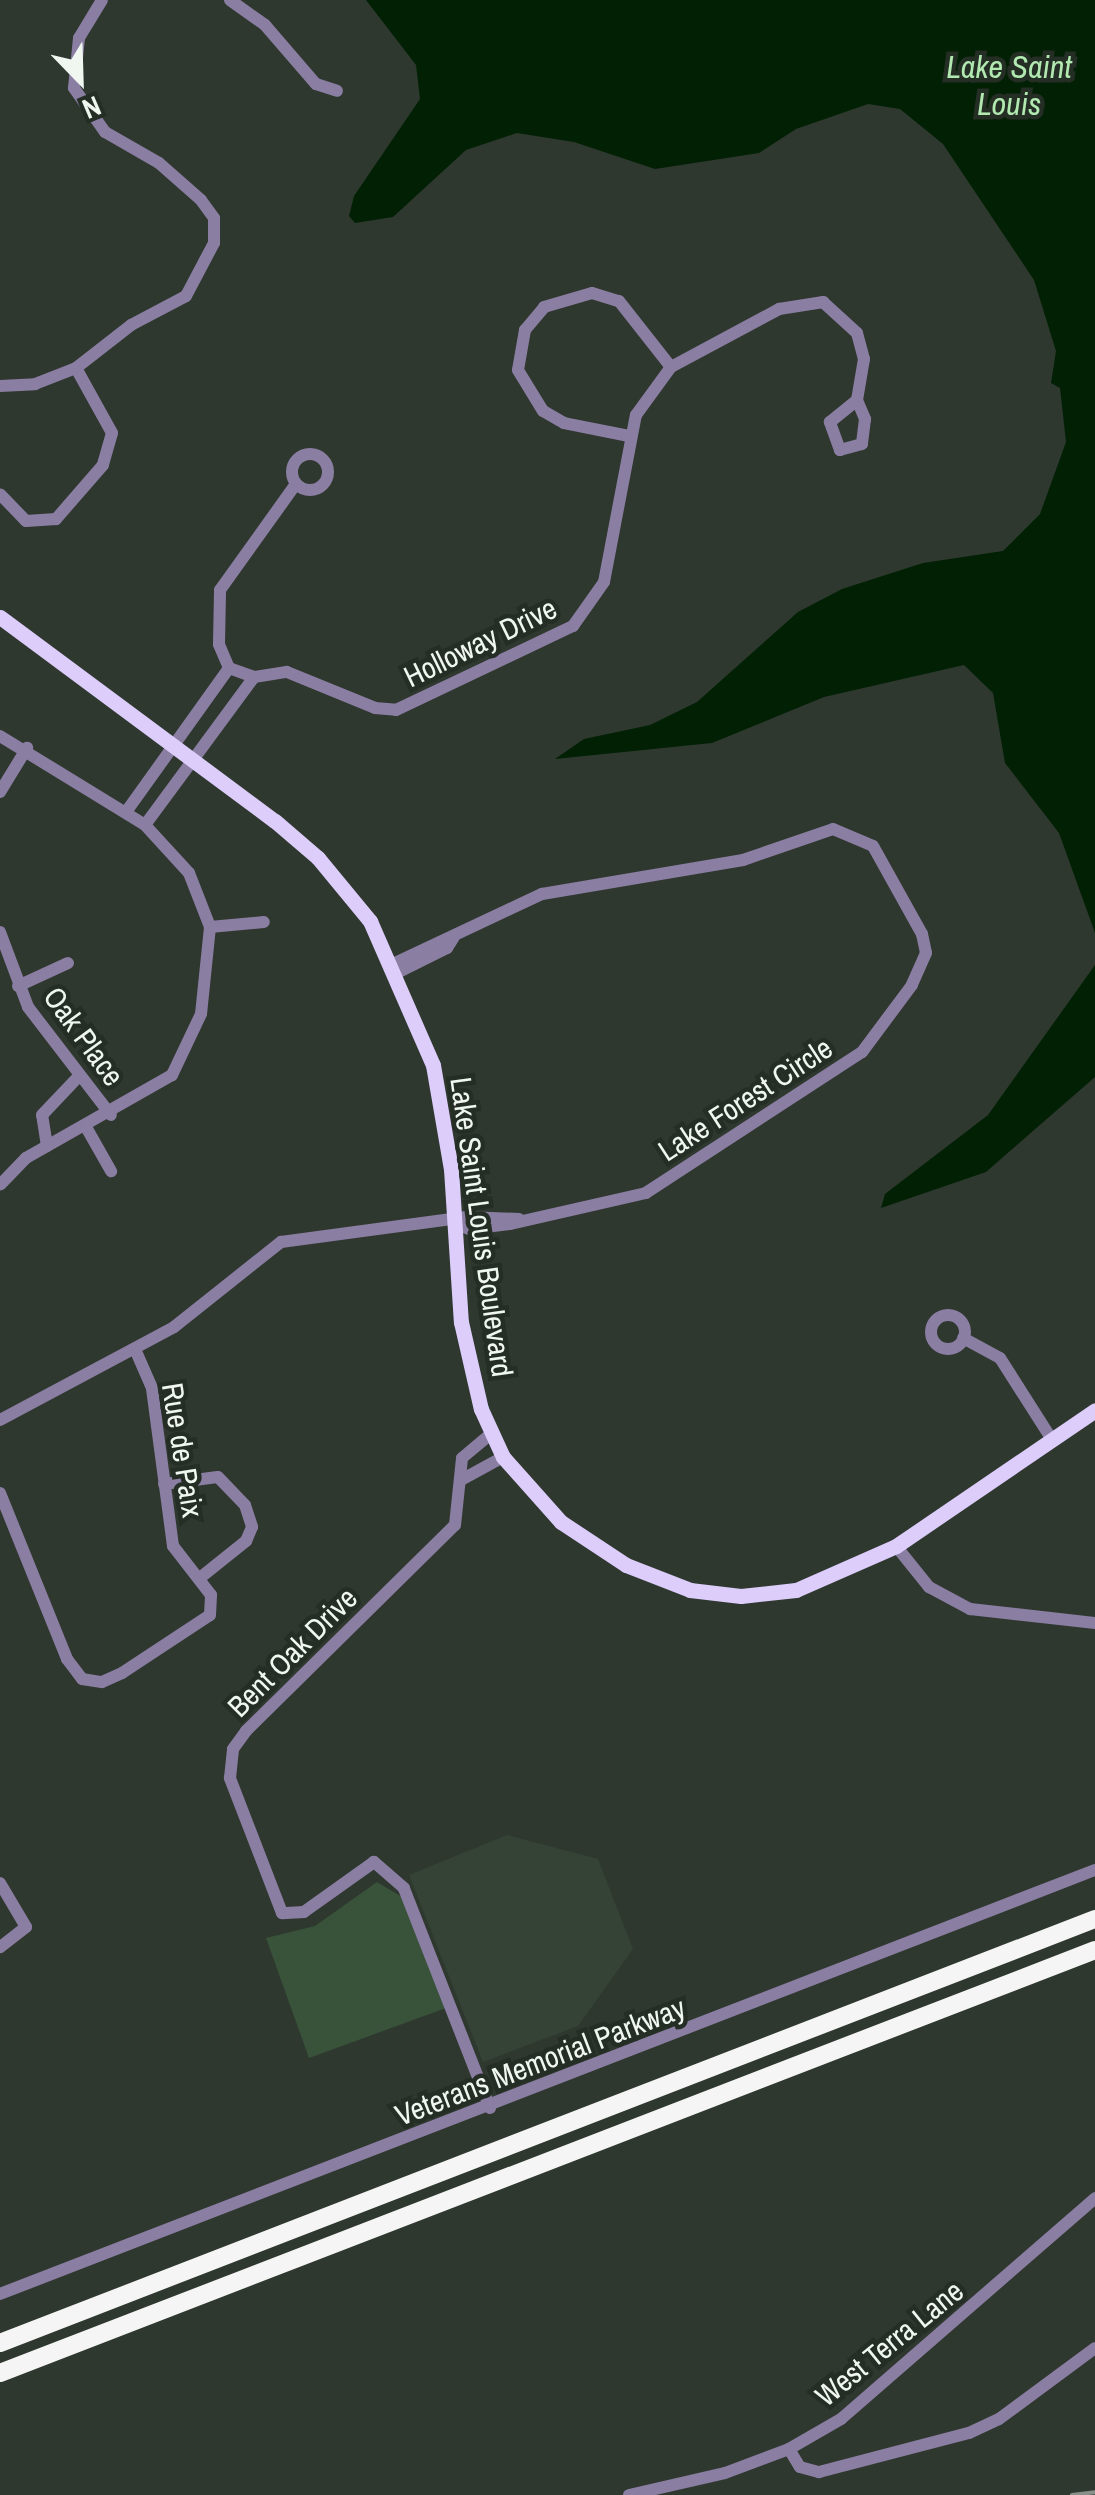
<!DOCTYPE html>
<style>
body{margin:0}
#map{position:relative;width:1095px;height:2495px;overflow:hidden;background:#2f382f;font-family:"Archivo Narrow",sans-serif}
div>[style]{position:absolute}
.built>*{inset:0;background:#354336}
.green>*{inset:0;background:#385339}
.water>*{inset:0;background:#012004}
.minor>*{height:12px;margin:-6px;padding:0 6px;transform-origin:6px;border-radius:6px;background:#8b7ea3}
.minor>.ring{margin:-6px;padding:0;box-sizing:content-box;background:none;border:12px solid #8b7ea3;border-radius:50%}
.major>*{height:15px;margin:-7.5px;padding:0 7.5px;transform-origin:7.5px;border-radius:7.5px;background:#dccdfa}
.highway>*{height:18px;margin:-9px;padding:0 9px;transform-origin:9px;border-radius:9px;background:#f5f5f5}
.rail>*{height:4px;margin:-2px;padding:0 2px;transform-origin:2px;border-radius:2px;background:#899089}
span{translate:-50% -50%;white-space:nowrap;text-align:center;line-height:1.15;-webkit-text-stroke:9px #252e25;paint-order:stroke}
.street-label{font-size:30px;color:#f0f6f0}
.water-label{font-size:32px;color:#b1e9b1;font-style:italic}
.north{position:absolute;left:30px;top:30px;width:100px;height:100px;-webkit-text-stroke:8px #252e25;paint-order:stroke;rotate:157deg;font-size:28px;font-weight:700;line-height:40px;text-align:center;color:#f0f6f0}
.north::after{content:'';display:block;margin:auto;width:35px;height:45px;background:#f0f6f0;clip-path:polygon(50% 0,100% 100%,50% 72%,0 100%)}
</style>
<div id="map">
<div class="built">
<i style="clip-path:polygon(507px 1835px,598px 1859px,633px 1949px,578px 2026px,483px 2062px,409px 1875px)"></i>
</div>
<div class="green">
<i style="clip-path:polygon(377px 1882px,402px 1897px,446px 2008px,309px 2058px,266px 1938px,315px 1926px)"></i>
</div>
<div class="water">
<i style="clip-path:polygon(366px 0,1095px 0,1095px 933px,1059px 833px,1005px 763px,993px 693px,964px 665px,824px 697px,712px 743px,555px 759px,584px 739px,650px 725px,697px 702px,798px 612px,842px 589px,923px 563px,1003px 551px,1040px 514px,1066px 442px,1060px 388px,1051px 383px,1056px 351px,1034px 280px,943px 144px,900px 109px,868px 104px,796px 129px,759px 153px,655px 169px,574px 142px,517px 133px,466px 150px,393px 217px,355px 223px,349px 216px,354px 196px,420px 99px,416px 65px)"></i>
<i style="clip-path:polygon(1095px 965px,1095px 1077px,986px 1172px,881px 1208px,885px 1194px,988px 1115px)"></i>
</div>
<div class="minor">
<i style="left:230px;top:0;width:43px;rotate:35.5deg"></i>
<i style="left:265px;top:25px;width:78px;rotate:49.2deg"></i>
<i style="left:316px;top:84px;width:22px;rotate:18deg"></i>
<i style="left:76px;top:368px;width:70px;rotate:-38deg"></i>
<i style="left:131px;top:325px;width:62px;rotate:-27.8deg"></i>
<i style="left:186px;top:296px;width:60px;rotate:-62.2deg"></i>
<i style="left:214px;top:243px;width:25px;rotate:-90deg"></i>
<i style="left:214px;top:218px;width:22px;rotate:-126deg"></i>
<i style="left:201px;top:200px;width:56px;rotate:-138.6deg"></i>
<i style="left:159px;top:163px;width:62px;rotate:-150.1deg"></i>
<i style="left:105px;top:132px;width:54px;rotate:-125.2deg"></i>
<i style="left:74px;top:88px;width:50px;rotate:-84.3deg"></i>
<i style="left:79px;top:38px;width:44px;rotate:-58.8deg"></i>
<i style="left:0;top:386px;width:35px;rotate:-3deg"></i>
<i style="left:35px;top:384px;width:44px;rotate:-21.3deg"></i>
<i style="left:76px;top:368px;width:74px;rotate:61deg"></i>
<i style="left:112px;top:433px;width:33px;rotate:106deg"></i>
<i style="left:103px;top:465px;width:72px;rotate:131deg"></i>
<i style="left:56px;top:519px;width:30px;rotate:176deg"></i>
<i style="left:26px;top:521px;width:37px;rotate:-134deg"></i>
<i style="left:857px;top:400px;width:21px;rotate:67deg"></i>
<i style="left:865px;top:419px;width:25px;rotate:97deg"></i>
<i style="left:862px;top:444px;width:23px;rotate:165deg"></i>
<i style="left:840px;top:450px;width:30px;rotate:-110deg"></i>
<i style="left:830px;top:422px;width:35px;rotate:-39deg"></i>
<i style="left:629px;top:436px;width:66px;rotate:-168.7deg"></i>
<i style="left:564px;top:423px;width:24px;rotate:-150deg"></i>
<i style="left:543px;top:411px;width:48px;rotate:-121.4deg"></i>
<i style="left:518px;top:370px;width:41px;rotate:-80.1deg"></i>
<i style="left:525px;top:330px;width:30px;rotate:-50deg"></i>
<i style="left:544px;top:307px;width:50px;rotate:-16.3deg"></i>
<i style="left:592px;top:293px;width:28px;rotate:17deg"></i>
<i style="left:619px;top:301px;width:84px;rotate:51.8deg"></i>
<i class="ring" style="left:292px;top:454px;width:24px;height:24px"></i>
<i style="left:254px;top:677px;width:27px;rotate:-160deg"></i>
<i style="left:229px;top:668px;width:26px;rotate:-113deg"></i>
<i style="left:219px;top:644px;width:54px;rotate:-88.9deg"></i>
<i style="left:220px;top:590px;width:130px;rotate:-54.4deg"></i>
<i style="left:0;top:736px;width:170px;rotate:31.5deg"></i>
<i style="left:145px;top:825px;width:65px;rotate:47.5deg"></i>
<i style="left:189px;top:873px;width:58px;rotate:68.7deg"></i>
<i style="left:210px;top:927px;width:87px;rotate:95.9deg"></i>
<i style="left:201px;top:1014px;width:68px;rotate:115.4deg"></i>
<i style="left:172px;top:1075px;width:168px;rotate:150.4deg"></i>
<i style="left:26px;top:1158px;width:37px;rotate:134deg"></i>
<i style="left:0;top:792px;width:52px;rotate:-58.5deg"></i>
<i style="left:126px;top:812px;width:177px;rotate:-54.4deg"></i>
<i style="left:145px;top:825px;width:184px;rotate:-53.6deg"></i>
<i style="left:254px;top:677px;width:33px;rotate:-9deg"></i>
<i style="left:287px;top:672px;width:95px;rotate:22.2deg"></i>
<i style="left:375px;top:708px;width:21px;rotate:5deg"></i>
<i style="left:396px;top:710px;width:196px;rotate:-25.4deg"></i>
<i style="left:573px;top:626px;width:54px;rotate:-54.8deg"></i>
<i style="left:604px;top:582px;width:170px;rotate:-79.2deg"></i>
<i style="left:636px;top:415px;width:59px;rotate:-53.9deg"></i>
<i style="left:671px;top:367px;width:123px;rotate:-28.2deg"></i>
<i style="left:779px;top:309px;width:45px;rotate:-9deg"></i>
<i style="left:823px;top:302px;width:46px;rotate:42.4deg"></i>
<i style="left:857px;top:333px;width:27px;rotate:75deg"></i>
<i style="left:864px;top:359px;width:42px;rotate:99.7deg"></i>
<i style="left:210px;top:927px;width:54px;rotate:-5.3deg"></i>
<i style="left:0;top:932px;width:80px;rotate:69.5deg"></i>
<i style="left:28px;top:1007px;width:136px;rotate:52.5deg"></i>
<i style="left:393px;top:964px;width:165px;rotate:-25.2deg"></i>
<i style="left:542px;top:894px;width:204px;rotate:-9.6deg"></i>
<i style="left:743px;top:860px;width:95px;rotate:-19deg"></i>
<i style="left:833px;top:829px;width:43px;rotate:23deg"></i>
<i style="left:873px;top:846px;width:101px;rotate:60.9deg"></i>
<i style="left:922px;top:934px;width:19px;rotate:78deg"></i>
<i style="left:926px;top:953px;width:35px;rotate:114deg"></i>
<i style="left:912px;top:985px;width:84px;rotate:126.7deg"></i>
<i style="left:862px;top:1052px;width:258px;rotate:146.9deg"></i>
<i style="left:646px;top:1193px;width:139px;rotate:167.2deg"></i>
<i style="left:510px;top:1224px;width:41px;rotate:173deg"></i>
<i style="left:469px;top:1229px;width:15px;rotate:-157deg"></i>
<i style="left:397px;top:973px;width:56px;rotate:-26.6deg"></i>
<i style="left:447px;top:948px;width:13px;rotate:-58deg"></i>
<i style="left:18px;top:986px;width:55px;rotate:-24.7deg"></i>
<i style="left:86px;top:1127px;width:51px;rotate:60.4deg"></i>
<i style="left:47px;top:1146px;width:31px;rotate:-99deg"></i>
<i style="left:42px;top:1115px;width:55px;rotate:-46.5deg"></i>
<i class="ring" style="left:931px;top:1315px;width:22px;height:22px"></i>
<i style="left:963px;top:1338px;width:42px;rotate:28.4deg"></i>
<i style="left:1000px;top:1358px;width:95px;rotate:57.5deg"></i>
<i style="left:0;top:1420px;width:197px;rotate:-28.1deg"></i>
<i style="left:174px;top:1327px;width:137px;rotate:-38.5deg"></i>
<i style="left:281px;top:1242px;width:187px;rotate:-7.7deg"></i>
<i style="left:466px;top:1217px;width:53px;rotate:2.2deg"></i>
<i style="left:461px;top:1480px;width:48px;rotate:-28.7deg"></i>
<i style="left:164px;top:1484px;width:54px;rotate:-7.4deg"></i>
<i style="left:218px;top:1477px;width:39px;rotate:46deg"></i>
<i style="left:245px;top:1505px;width:23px;rotate:72deg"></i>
<i style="left:252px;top:1527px;width:15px;rotate:113deg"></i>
<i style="left:246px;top:1541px;width:58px;rotate:141.3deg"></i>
<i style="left:0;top:1493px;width:179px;rotate:68deg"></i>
<i style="left:67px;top:1659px;width:25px;rotate:53deg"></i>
<i style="left:82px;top:1679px;width:20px;rotate:9deg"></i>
<i style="left:102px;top:1682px;width:22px;rotate:-24deg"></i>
<i style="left:122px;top:1673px;width:105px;rotate:-33.4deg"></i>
<i style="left:210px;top:1615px;width:20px;rotate:-87deg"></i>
<i style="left:211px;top:1595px;width:62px;rotate:-127.8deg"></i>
<i style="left:173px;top:1546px;width:159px;rotate:-97.6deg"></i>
<i style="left:152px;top:1388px;width:43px;rotate:-113.6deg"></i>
<i style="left:896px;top:1546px;width:53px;rotate:51.2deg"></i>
<i style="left:929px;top:1587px;width:47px;rotate:28.2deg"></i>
<i style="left:970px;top:1609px;width:126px;rotate:6.4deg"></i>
<i style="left:0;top:1883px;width:51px;rotate:59.4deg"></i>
<i style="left:26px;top:1927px;width:33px;rotate:142deg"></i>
<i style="left:490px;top:2108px;width:236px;rotate:-111.4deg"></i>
<i style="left:404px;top:1888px;width:40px;rotate:-139deg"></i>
<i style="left:374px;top:1862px;width:86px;rotate:144.5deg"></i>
<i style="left:304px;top:1912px;width:22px;rotate:177deg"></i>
<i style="left:282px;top:1913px;width:145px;rotate:-111.1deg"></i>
<i style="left:230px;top:1778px;width:29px;rotate:-84deg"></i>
<i style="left:233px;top:1749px;width:22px;rotate:-54deg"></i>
<i style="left:246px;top:1731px;width:293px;rotate:-44.6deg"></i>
<i style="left:455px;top:1525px;width:67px;rotate:-84deg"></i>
<i style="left:462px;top:1458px;width:38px;rotate:-40deg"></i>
<i style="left:0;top:2294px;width:1174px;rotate:-21.17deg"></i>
<i style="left:789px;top:2449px;width:21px;rotate:59deg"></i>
<i style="left:800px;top:2467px;width:20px;rotate:15deg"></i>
<i style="left:819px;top:2472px;width:155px;rotate:-14.6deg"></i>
<i style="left:969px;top:2433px;width:33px;rotate:-25deg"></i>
<i style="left:999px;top:2419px;width:119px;rotate:-36.5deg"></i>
<i style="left:629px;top:2495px;width:98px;rotate:-12.9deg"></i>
<i style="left:725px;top:2473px;width:68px;rotate:-20.6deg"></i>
<i style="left:789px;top:2449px;width:60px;rotate:-30deg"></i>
<i style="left:841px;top:2419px;width:337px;rotate:-41deg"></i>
</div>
<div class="major">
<i style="left:0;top:617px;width:342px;rotate:36.6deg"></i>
<i style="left:275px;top:821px;width:57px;rotate:40.7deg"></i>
<i style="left:318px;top:858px;width:82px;rotate:50.5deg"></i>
<i style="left:370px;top:921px;width:157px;rotate:66.4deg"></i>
<i style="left:433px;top:1065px;width:106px;rotate:80.2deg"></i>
<i style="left:451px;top:1169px;width:153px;rotate:86.3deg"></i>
<i style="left:461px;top:1322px;width:89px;rotate:77.1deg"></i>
<i style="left:481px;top:1409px;width:53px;rotate:65.4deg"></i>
<i style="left:503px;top:1457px;width:87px;rotate:48.3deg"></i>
<i style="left:561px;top:1522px;width:78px;rotate:33.5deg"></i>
<i style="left:626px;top:1565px;width:69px;rotate:21.3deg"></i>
<i style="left:690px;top:1590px;width:51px;rotate:6.7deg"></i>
<i style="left:741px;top:1596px;width:55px;rotate:-6.2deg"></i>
<i style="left:796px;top:1590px;width:109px;rotate:-23.7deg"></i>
<i style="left:896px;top:1546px;width:241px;rotate:-34.3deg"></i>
</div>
<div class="highway">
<i style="left:0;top:2343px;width:1174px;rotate:-21.17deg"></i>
<i style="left:0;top:2373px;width:1174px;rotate:-21.12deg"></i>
</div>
<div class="rail">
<i style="left:1072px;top:2495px;width:23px;rotate:-7deg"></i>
</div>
<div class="street-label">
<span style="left:480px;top:642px;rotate:-26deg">Holloway Drive</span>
<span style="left:84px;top:1036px;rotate:54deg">Oak Place</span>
<span style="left:745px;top:1099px;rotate:-33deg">Lake Forest Circle</span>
<span style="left:482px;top:1227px;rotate:82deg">Lake Saint Louis Boulevard</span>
<span style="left:183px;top:1450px;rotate:81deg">Rue de Paix</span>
<span style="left:292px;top:1652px;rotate:-45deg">Bent Oak Drive</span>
<span style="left:540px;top:2061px;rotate:-21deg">Veterans Memorial Parkway</span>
<span style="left:889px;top:2343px;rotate:-39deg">West Terra Lane</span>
</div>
<div class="water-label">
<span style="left:1009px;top:86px">Lake Saint<br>Louis</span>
</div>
<div class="north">N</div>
</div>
